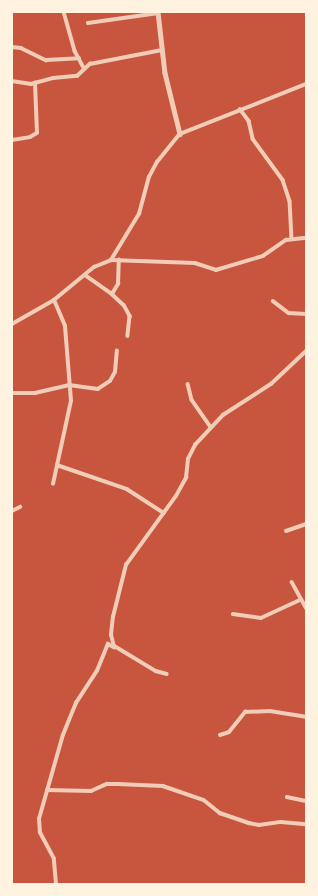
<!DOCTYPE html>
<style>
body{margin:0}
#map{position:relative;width:318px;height:896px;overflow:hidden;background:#c8553d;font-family:Manrope,sans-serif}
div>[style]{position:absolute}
.minor>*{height:3.5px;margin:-1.75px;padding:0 1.75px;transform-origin:1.75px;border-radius:1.75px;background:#f1ccb7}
.tertiary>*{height:4.5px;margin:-2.25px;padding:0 2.25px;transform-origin:2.25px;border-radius:2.25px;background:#f1ccb7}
span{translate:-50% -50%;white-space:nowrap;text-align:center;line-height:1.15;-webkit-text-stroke:3px #fff3e0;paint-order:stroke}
.frame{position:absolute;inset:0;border:13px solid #fff3e0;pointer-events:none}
</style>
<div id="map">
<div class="minor">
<i style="left:64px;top:12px;width:41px;rotate:74.2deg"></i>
<i style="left:75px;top:51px;width:19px;rotate:62deg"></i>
<i style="left:88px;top:23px;width:71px;rotate:-8.1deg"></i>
<i style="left:12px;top:47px;width:9px;rotate:6deg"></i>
<i style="left:21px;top:48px;width:28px;rotate:26deg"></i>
<i style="left:46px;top:60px;width:33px;rotate:-3deg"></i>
<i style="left:12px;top:81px;width:19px;rotate:9deg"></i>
<i style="left:31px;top:84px;width:23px;rotate:-15deg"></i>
<i style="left:53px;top:78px;width:24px;rotate:-5deg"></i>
<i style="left:77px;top:76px;width:18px;rotate:-43deg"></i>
<i style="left:90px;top:64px;width:73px;rotate:-11deg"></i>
<i style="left:240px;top:109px;width:15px;rotate:53deg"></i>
<i style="left:249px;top:121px;width:18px;rotate:77deg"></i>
<i style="left:253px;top:139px;width:51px;rotate:53.8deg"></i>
<i style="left:283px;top:180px;width:22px;rotate:72deg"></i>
<i style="left:290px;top:201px;width:37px;rotate:87deg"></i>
<i style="left:12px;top:140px;width:18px;rotate:-9deg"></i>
<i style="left:30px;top:137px;width:8px;rotate:-30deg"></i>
<i style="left:37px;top:133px;width:50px;rotate:-92.3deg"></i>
<i style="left:111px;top:260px;width:54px;rotate:-58.7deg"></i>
<i style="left:139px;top:214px;width:38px;rotate:-75deg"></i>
<i style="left:149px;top:177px;width:17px;rotate:-62deg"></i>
<i style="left:157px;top:162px;width:36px;rotate:-51deg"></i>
<i style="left:180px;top:134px;width:136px;rotate:-21.6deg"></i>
<i style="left:85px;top:275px;width:33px;rotate:35deg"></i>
<i style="left:112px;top:294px;width:12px;rotate:-59deg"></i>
<i style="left:118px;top:284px;width:24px;rotate:-88deg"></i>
<i style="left:112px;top:294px;width:16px;rotate:43deg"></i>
<i style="left:124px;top:305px;width:13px;rotate:61deg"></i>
<i style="left:130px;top:316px;width:20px;rotate:96deg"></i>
<i style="left:273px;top:301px;width:20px;rotate:37deg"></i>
<i style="left:289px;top:313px;width:17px;rotate:3deg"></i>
<i style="left:12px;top:324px;width:48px;rotate:-29.7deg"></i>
<i style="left:54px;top:300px;width:52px;rotate:-39.5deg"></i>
<i style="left:94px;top:267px;width:18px;rotate:-22deg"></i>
<i style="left:111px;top:260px;width:84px;rotate:2deg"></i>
<i style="left:195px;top:263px;width:22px;rotate:18deg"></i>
<i style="left:216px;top:270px;width:49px;rotate:-16.6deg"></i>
<i style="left:263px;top:256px;width:28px;rotate:-35deg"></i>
<i style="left:286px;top:240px;width:20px;rotate:-6deg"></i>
<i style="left:188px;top:384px;width:16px;rotate:76deg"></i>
<i style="left:192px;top:400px;width:33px;rotate:55deg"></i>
<i style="left:12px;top:393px;width:23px"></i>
<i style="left:35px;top:393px;width:35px;rotate:-13deg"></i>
<i style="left:69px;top:385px;width:29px;rotate:8deg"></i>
<i style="left:98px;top:389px;width:14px;rotate:-34deg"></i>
<i style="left:110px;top:381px;width:10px;rotate:-61deg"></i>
<i style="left:115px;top:372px;width:21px;rotate:-85deg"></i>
<i style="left:57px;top:465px;width:74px;rotate:18.9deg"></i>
<i style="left:127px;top:489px;width:44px;rotate:33deg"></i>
<i style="left:53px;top:484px;width:85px;rotate:-77.8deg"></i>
<i style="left:71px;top:401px;width:75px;rotate:-94.6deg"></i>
<i style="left:65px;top:326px;width:28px;rotate:-113deg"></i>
<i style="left:12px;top:511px;width:9px;rotate:-27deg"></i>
<i style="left:286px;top:531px;width:21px;rotate:-19deg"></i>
<i style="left:292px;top:582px;width:29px;rotate:61deg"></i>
<i style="left:233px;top:614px;width:28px;rotate:8deg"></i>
<i style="left:261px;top:618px;width:43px;rotate:-24.8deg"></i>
<i style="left:113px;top:645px;width:50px;rotate:31.2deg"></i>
<i style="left:156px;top:671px;width:11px;rotate:15deg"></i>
<i style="left:220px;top:735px;width:9px;rotate:-18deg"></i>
<i style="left:229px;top:732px;width:26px;rotate:-51deg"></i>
<i style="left:245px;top:712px;width:25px;rotate:-2deg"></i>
<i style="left:270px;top:711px;width:36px;rotate:9deg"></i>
<i style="left:47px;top:790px;width:44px;rotate:1.3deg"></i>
<i style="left:91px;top:791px;width:17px;rotate:-24deg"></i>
<i style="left:107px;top:784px;width:11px"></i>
<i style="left:118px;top:784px;width:45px;rotate:2.5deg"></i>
<i style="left:163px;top:786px;width:43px;rotate:18.9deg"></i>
<i style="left:204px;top:800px;width:21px;rotate:39deg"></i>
<i style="left:220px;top:813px;width:31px;rotate:19deg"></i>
<i style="left:249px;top:823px;width:10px;rotate:11deg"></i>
<i style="left:259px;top:825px;width:22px;rotate:-8deg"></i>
<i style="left:281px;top:822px;width:25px;rotate:5deg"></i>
<i style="left:287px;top:797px;width:19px;rotate:12deg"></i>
<i style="left:56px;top:884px;width:25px;rotate:-95deg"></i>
<i style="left:54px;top:859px;width:30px;rotate:-118deg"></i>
<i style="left:40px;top:833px;width:14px;rotate:-94deg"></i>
<i style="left:39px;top:819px;width:87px;rotate:-74.1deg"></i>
<i style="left:63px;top:735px;width:35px;rotate:-68deg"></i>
<i style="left:76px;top:703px;width:38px;rotate:-57deg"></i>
<i style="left:97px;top:671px;width:29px;rotate:-68deg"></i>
<i style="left:108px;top:644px;width:7px;rotate:27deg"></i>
<i style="left:114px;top:647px;width:12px;rotate:-104deg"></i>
<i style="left:111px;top:635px;width:18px;rotate:-84deg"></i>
<i style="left:113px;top:617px;width:54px;rotate:-76deg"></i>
<i style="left:126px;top:565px;width:85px;rotate:-54.1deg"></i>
<i style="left:176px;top:496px;width:21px;rotate:-61deg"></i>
<i style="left:186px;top:478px;width:19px;rotate:-84deg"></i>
<i style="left:188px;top:459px;width:16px;rotate:-63deg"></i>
<i style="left:195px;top:445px;width:41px;rotate:-47deg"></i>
<i style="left:223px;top:415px;width:57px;rotate:-32.9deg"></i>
<i style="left:271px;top:384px;width:48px;rotate:-43.3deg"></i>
</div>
<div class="tertiary">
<i style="left:158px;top:12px;width:61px;rotate:83.5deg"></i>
<i style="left:165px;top:73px;width:63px;rotate:76.2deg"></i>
</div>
<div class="frame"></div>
</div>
